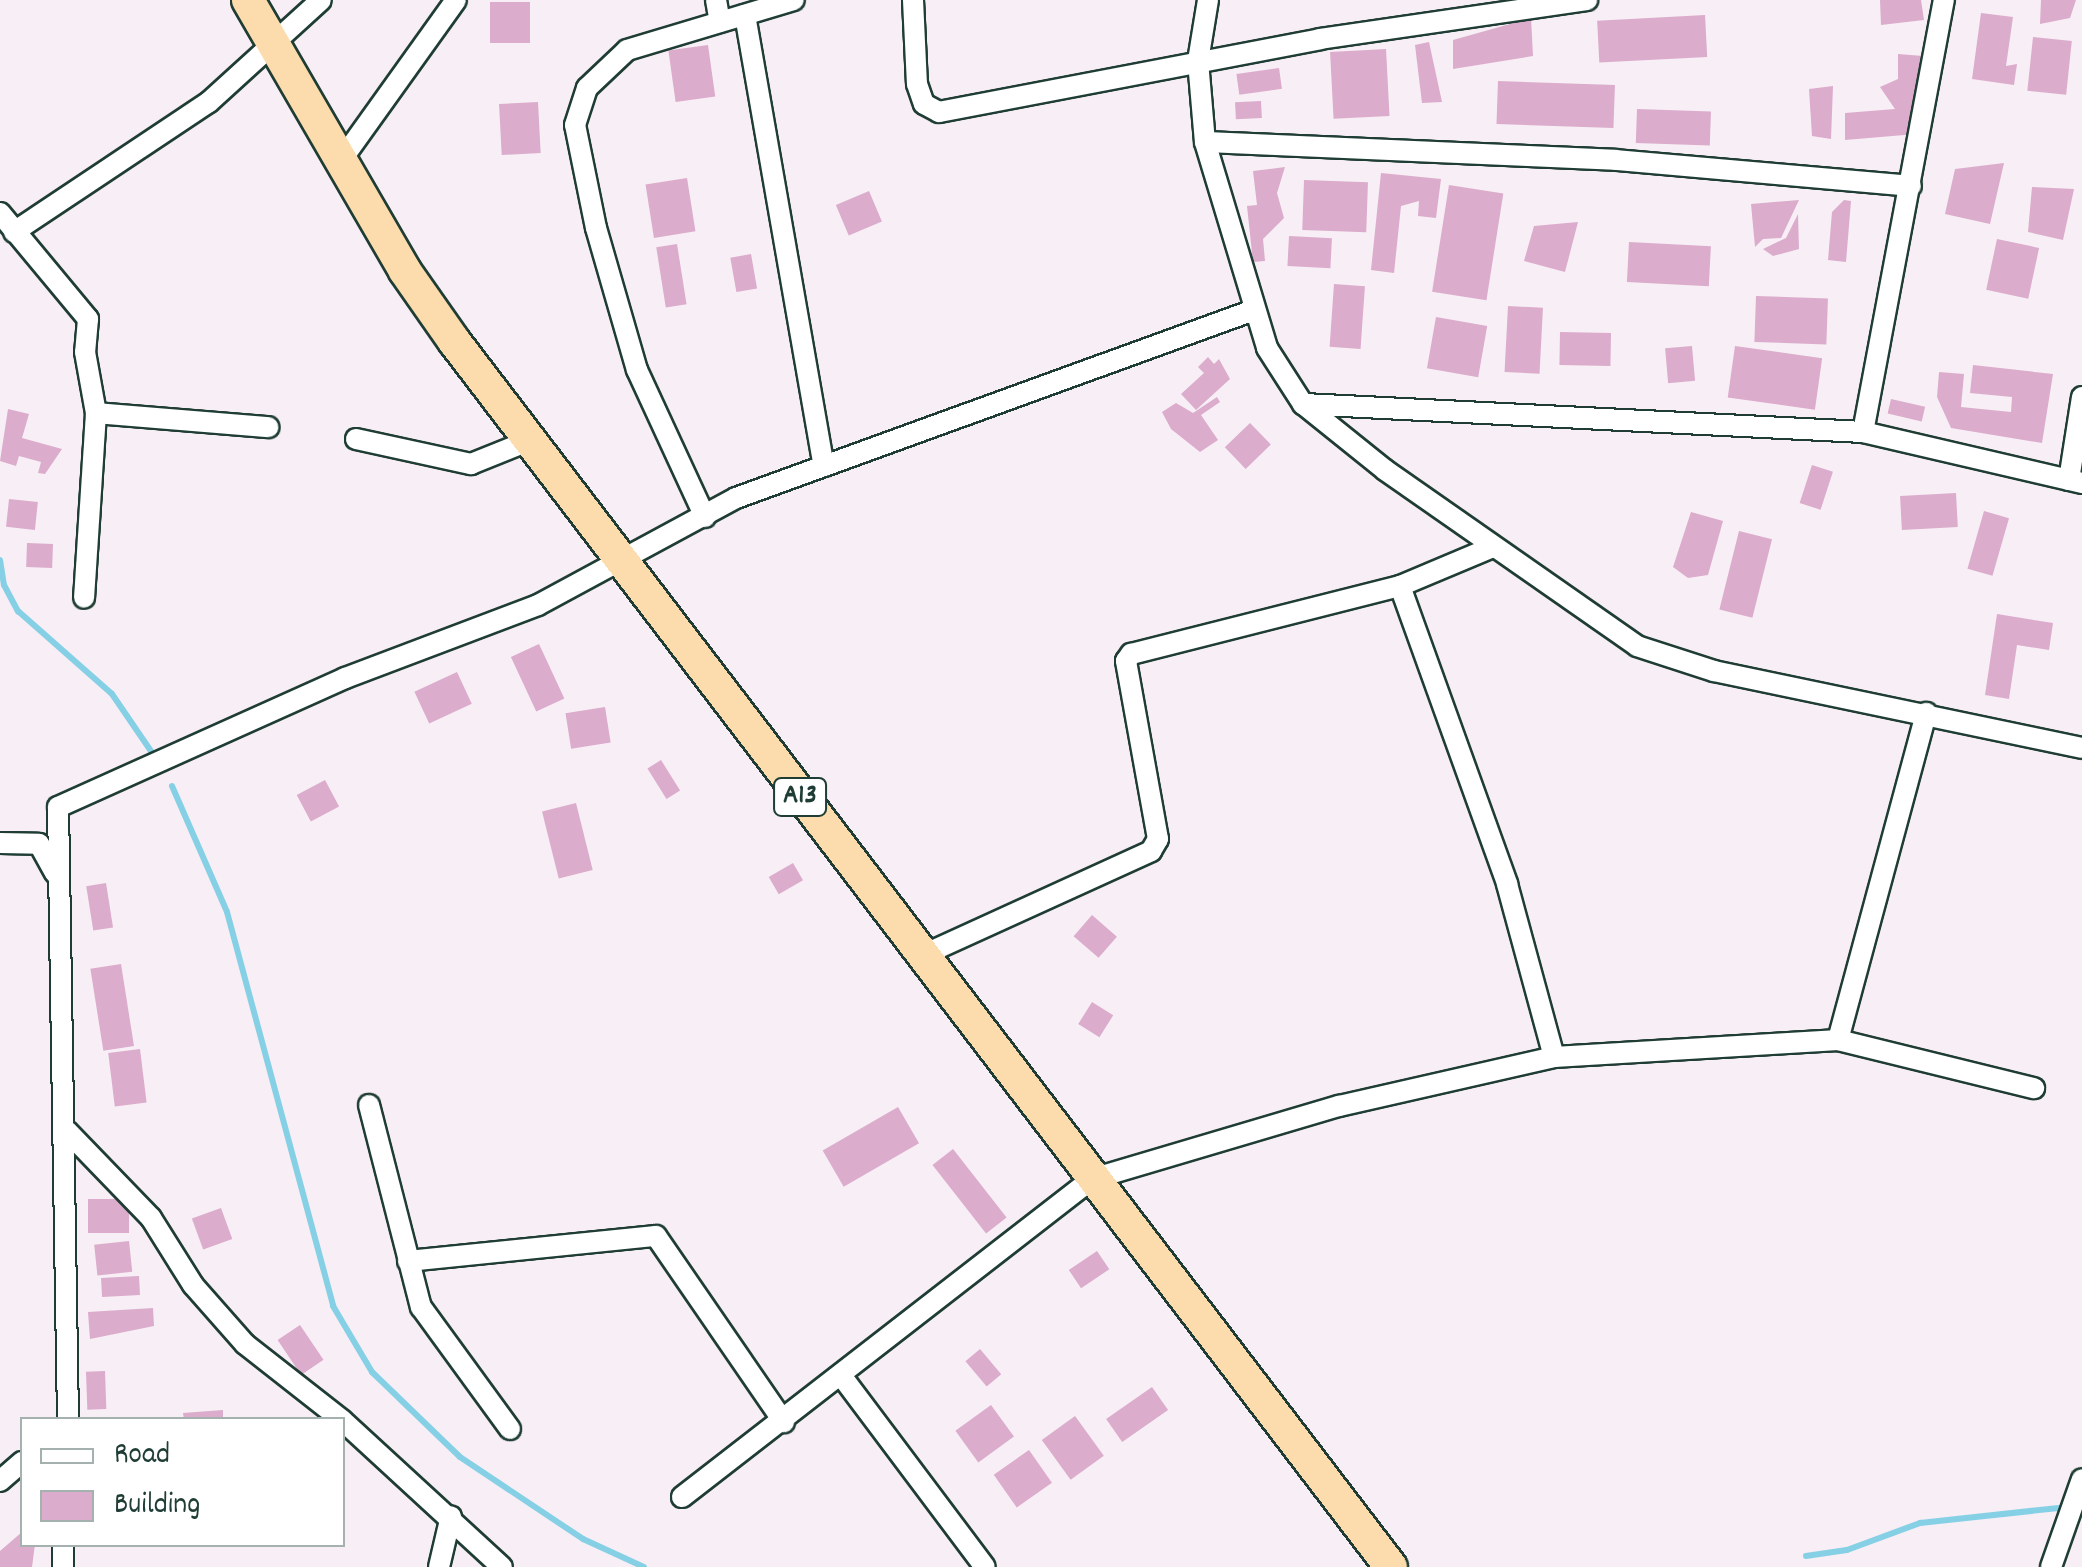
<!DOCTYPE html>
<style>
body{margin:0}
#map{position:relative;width:2082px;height:1567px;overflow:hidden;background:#f8eef5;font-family:Dekko,sans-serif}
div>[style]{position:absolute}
.stream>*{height:6px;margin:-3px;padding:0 3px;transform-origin:3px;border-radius:3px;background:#86d0e6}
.building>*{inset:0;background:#dbaccc;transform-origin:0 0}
.roads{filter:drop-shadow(2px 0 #1f3d34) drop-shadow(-2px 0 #1f3d34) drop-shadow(0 2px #1f3d34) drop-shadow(0 -2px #1f3d34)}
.minor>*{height:20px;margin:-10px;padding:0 10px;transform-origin:10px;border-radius:10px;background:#fff}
.trunk>*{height:32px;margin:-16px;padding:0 16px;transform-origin:16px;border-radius:16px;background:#fcdcac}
span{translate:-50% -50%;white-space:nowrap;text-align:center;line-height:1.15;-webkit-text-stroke:10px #fff;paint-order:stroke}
.shield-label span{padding:2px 8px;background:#fff;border:2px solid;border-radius:8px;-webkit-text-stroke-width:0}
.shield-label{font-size:28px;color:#1f3d34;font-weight:700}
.legend{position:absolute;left:20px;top:1417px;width:325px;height:130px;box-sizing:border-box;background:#fff;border:2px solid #a5b1ae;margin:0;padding:12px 18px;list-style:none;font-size:30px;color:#1f3d34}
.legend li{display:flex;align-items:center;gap:20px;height:50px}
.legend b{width:50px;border:2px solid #a5b1ae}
</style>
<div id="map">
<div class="stream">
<i style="left:0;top:560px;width:25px;rotate:81deg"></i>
<i style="left:4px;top:585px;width:30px;rotate:62deg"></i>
<i style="left:18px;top:611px;width:125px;rotate:41.4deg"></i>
<i style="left:112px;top:694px;width:76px;rotate:55.7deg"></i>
<i style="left:172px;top:786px;width:137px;rotate:66.4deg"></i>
<i style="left:227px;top:912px;width:408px;rotate:74.9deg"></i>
<i style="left:333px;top:1306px;width:77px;rotate:59.4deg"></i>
<i style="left:372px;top:1372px;width:122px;rotate:44deg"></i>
<i style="left:460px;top:1457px;width:148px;rotate:33.7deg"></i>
<i style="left:583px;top:1539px;width:67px;rotate:24.7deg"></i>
<i style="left:1806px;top:1556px;width:41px;rotate:-8.3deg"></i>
<i style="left:1847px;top:1550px;width:78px;rotate:-20.3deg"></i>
<i style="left:1920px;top:1523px;width:149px;rotate:-6.2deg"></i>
</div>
<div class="building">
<i style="clip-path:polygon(1880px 0,1921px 0,1924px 20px,1881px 25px)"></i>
<i style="clip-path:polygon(2041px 0,2076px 0,2070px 18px,2040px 24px)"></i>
<i style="left:530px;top:2px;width:41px;height:40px;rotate:90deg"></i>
<i style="clip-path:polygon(1981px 13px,2013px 17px,2006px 66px,2017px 64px,2014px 85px,1972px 79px)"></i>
<i style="left:1705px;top:15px;width:42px;height:108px;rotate:87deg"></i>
<i style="clip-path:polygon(1531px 18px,1533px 56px,1453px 69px,1453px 40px)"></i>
<i style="left:2033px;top:37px;width:39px;height:54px;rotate:6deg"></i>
<i style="clip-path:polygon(1429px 42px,1442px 102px,1422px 103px,1415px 45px)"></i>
<i style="left:708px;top:45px;width:52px;height:40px;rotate:82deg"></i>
<i style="left:1386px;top:49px;width:67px;height:56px;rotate:87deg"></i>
<i style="clip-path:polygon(1898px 54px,1923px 56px,1916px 134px,1845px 140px,1845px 113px,1895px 109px,1880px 87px,1898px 79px)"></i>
<i style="left:1279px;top:68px;width:21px;height:43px;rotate:82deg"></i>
<i style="left:1498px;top:81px;width:117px;height:43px;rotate:2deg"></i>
<i style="clip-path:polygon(1833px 86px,1831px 139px,1812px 136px,1809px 89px)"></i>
<i style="left:1261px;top:101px;width:17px;height:26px;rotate:87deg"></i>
<i style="left:538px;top:102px;width:51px;height:39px;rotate:87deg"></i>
<i style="left:1637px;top:109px;width:74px;height:34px;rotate:2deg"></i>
<i style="clip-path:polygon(2004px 163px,1990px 224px,1945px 214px,1955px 169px)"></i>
<i style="clip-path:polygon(1285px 167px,1277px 193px,1284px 218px,1263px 239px,1265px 261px,1253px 262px,1247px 206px,1257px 205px,1253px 171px)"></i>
<i style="clip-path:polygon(1381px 173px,1441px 179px,1436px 218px,1418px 216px,1419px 201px,1401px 206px,1394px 273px,1371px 270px)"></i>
<i style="left:687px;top:178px;width:54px;height:42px;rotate:81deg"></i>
<i style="left:1304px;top:180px;width:64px;height:50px;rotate:2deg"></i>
<i style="left:1449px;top:185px;width:55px;height:108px;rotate:9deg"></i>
<i style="clip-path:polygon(2032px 187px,2074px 189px,2063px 240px,2028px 232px)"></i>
<i style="left:869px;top:191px;width:33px;height:36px;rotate:67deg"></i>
<i style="clip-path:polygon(1799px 200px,1781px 238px,1763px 239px,1755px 247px,1751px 204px)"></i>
<i style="clip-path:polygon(1844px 200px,1851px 201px,1846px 262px,1828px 260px,1832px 212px)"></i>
<i style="clip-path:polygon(1798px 214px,1799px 249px,1773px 256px,1763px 249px,1786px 238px)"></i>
<i style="clip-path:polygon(1578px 222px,1565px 272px,1524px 261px,1534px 226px)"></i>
<i style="left:1289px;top:236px;width:43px;height:30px;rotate:3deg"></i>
<i style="left:1997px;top:239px;width:43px;height:52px;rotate:12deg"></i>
<i style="left:1629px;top:242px;width:82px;height:40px;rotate:3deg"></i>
<i style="left:677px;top:244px;width:61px;height:21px;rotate:81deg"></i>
<i style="left:751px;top:254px;width:35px;height:21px;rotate:80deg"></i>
<i style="left:1334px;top:284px;width:31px;height:63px;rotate:4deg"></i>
<i style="left:1756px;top:296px;width:72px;height:46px;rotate:2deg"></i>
<i style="left:1508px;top:306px;width:35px;height:66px;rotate:3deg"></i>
<i style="left:1436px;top:317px;width:52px;height:52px;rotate:10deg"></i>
<i style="left:1560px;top:332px;width:51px;height:33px;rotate:1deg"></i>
<i style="left:1692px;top:346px;width:35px;height:27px;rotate:85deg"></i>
<i style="left:1735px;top:346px;width:88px;height:52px;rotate:8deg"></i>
<i style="clip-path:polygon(1208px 357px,1214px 364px,1219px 359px,1230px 379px,1196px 410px,1181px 394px,1204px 373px,1198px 367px)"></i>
<i style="clip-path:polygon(1973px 365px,2053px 374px,2042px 443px,1951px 428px,1937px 397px,1939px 372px,1964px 374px,1961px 407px,2011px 412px,2012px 397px,1970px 393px)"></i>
<i style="clip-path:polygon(1217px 397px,1220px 402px,1201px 415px,1218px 440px,1200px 452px,1171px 429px,1162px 412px,1176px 403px,1193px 413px)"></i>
<i style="left:1891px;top:399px;width:35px;height:15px;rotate:13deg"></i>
<i style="clip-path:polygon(8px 409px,29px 414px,22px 438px,62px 449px,45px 474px,38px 473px,41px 462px,19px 456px,16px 466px,0 461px)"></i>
<i style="left:1250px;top:423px;width:30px;height:35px;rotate:46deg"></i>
<i style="left:1812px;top:465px;width:22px;height:40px;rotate:18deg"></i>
<i style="left:1956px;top:493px;width:34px;height:56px;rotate:87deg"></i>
<i style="left:9px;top:499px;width:29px;height:28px;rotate:6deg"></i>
<i style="left:1984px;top:511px;width:26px;height:60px;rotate:16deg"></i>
<i style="clip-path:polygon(1691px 512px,1723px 521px,1708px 575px,1688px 578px,1673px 567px)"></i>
<i style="left:1739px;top:531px;width:34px;height:81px;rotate:14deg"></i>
<i style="left:27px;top:543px;width:26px;height:24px;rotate:2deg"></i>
<i style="clip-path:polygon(1997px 614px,2053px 623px,2049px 650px,2017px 645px,2009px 699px,1985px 695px)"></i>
<i style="left:539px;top:644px;width:60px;height:31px;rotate:65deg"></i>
<i style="left:457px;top:672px;width:35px;height:47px;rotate:65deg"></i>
<i style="left:605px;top:707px;width:36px;height:40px;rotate:81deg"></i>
<i style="left:661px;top:760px;width:36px;height:16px;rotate:58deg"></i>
<i style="left:325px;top:780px;width:30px;height:32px;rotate:62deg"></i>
<i style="left:576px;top:803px;width:69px;height:35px;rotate:76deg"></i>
<i style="left:793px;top:863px;width:20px;height:28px;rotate:60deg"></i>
<i style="left:106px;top:883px;width:45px;height:20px;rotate:81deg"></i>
<i style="left:1092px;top:915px;width:33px;height:28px;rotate:41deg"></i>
<i style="left:121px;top:964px;width:83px;height:31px;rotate:81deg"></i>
<i style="left:1092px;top:1002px;width:25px;height:26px;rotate:32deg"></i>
<i style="left:140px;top:1049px;width:54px;height:32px;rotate:83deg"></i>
<i style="left:898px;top:1107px;width:42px;height:87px;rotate:60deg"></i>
<i style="left:953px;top:1149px;width:87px;height:26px;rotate:52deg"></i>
<i style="left:129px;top:1199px;width:34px;height:41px;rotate:90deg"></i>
<i style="left:221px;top:1208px;width:33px;height:31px;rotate:70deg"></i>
<i style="left:129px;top:1241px;width:31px;height:35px;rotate:84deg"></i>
<i style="left:1097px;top:1251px;width:22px;height:34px;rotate:56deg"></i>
<i style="left:139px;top:1276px;width:19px;height:38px;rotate:87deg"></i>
<i style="clip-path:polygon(153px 1308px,154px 1326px,90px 1339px,88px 1312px)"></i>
<i style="left:300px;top:1325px;width:42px;height:27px;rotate:56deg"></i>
<i style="left:980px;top:1349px;width:33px;height:19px;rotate:50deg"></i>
<i style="left:105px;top:1371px;width:38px;height:19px;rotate:88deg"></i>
<i style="left:1152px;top:1387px;width:28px;height:56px;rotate:55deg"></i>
<i style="left:991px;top:1405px;width:39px;height:44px;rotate:54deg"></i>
<i style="clip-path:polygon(223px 1410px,223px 1420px,184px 1420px,183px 1413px)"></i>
<i style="left:1075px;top:1416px;width:49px;height:41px;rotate:54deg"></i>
<i style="left:1029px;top:1450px;width:40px;height:43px;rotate:55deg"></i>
<i style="clip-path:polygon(22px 1532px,22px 1544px,35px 1544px,32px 1567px,0 1567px,0 1551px)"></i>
</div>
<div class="roads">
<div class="minor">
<i style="left:716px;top:0;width:22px;rotate:80deg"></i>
<i style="left:913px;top:0;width:84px;rotate:87.3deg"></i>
<i style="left:917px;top:84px;width:21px;rotate:71deg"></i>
<i style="left:924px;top:104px;width:17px;rotate:28deg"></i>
<i style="left:939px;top:112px;width:388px;rotate:-10.8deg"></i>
<i style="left:1320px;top:39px;width:270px;rotate:-8.3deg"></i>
<i style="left:1208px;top:0;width:62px;rotate:99.3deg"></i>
<i style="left:1198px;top:61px;width:81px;rotate:85.1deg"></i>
<i style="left:1205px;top:142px;width:215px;rotate:73.2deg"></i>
<i style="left:1267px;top:348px;width:67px;rotate:57.3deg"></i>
<i style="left:1303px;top:404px;width:105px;rotate:38.8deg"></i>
<i style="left:1385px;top:470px;width:307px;rotate:34.9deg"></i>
<i style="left:1637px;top:646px;width:81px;rotate:18deg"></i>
<i style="left:1714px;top:671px;width:376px;rotate:11.8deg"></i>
<i style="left:745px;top:15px;width:458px;rotate:80.1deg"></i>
<i style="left:1205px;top:142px;width:411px;rotate:2.5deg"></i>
<i style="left:1616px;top:160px;width:296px;rotate:5deg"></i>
<i style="left:340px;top:162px;width:199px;rotate:-54.4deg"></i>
<i style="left:0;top:213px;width:138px;rotate:50.3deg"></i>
<i style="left:88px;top:319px;width:33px;rotate:95deg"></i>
<i style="left:85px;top:352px;width:62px;rotate:79.8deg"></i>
<i style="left:96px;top:413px;width:185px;rotate:93.7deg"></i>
<i style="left:14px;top:232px;width:234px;rotate:-33.7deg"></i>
<i style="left:209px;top:102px;width:151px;rotate:-42.3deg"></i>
<i style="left:1303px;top:404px;width:561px;rotate:2.86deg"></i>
<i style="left:1863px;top:432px;width:225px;rotate:13.1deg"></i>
<i style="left:96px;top:413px;width:173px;rotate:4.7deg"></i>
<i style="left:1863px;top:432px;width:440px;rotate:-79.4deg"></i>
<i style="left:356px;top:439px;width:118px;rotate:12.3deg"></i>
<i style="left:471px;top:464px;width:61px;rotate:-22deg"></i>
<i style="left:2069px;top:480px;width:84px;rotate:-81.1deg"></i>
<i style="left:705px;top:517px;width:162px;rotate:-114.8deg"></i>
<i style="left:637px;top:370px;width:148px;rotate:-106.1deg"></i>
<i style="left:596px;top:228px;width:105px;rotate:-101.5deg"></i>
<i style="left:575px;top:125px;width:39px;rotate:-72deg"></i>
<i style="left:587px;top:88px;width:55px;rotate:-43.5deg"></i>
<i style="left:627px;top:50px;width:174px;rotate:-16.7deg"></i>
<i style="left:1400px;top:586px;width:317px;rotate:70.2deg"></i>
<i style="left:1507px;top:884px;width:179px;rotate:74.8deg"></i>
<i style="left:0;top:843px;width:39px;rotate:1deg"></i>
<i style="left:39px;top:844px;width:33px;rotate:61deg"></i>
<i style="left:921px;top:956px;width:253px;rotate:-24.5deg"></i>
<i style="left:1151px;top:851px;width:14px;rotate:-60deg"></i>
<i style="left:1158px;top:839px;width:181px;rotate:-100.2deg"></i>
<i style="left:1126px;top:661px;width:9px;rotate:-54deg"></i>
<i style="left:1131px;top:654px;width:277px;rotate:-14.2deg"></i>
<i style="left:1400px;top:586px;width:101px;rotate:-22.8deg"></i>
<i style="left:1838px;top:1040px;width:339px;rotate:-74.9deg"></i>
<i style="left:369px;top:1105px;width:209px;rotate:75.6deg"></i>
<i style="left:421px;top:1307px;width:151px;rotate:53.9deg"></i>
<i style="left:67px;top:1131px;width:121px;rotate:46deg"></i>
<i style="left:151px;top:1218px;width:79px;rotate:57.9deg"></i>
<i style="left:193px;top:1285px;width:79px;rotate:48.6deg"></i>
<i style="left:245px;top:1344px;width:123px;rotate:38.1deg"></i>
<i style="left:408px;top:1261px;width:249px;rotate:-5.8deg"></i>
<i style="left:656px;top:1236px;width:226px;rotate:55.5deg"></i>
<i style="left:843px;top:1378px;width:236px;rotate:53.1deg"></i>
<i style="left:68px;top:1420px;width:613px;rotate:-90.93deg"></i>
<i style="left:58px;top:807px;width:315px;rotate:-24.2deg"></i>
<i style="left:345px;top:678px;width:206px;rotate:-20.7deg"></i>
<i style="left:538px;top:605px;width:225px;rotate:-28.4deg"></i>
<i style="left:736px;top:498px;width:551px;rotate:-19.95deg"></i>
<i style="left:342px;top:1420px;width:217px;rotate:42.6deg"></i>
<i style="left:0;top:1481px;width:29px;rotate:-41deg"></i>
<i style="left:682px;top:1497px;width:519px;rotate:-37.8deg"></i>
<i style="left:1092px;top:1179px;width:258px;rotate:-16.5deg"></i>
<i style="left:1339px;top:1106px;width:221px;rotate:-12.8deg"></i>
<i style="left:1554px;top:1057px;width:285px;rotate:-3.4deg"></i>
<i style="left:1838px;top:1040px;width:202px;rotate:13.8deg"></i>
<i style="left:63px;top:1567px;width:23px;rotate:-90deg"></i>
<i style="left:439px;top:1567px;width:52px;rotate:-76.8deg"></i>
<i style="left:2051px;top:1567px;width:93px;rotate:-70.6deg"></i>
</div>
<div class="trunk">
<i style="left:248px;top:0;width:313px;rotate:59.9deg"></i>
<i style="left:405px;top:271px;width:85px;rotate:55deg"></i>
<i style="left:454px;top:341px;width:1543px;rotate:52.61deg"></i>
</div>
</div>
<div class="shield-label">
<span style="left:800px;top:797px">A13</span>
</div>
<ul class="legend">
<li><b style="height:12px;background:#fff"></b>Road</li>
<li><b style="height:28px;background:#dbaccc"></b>Building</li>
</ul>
</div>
